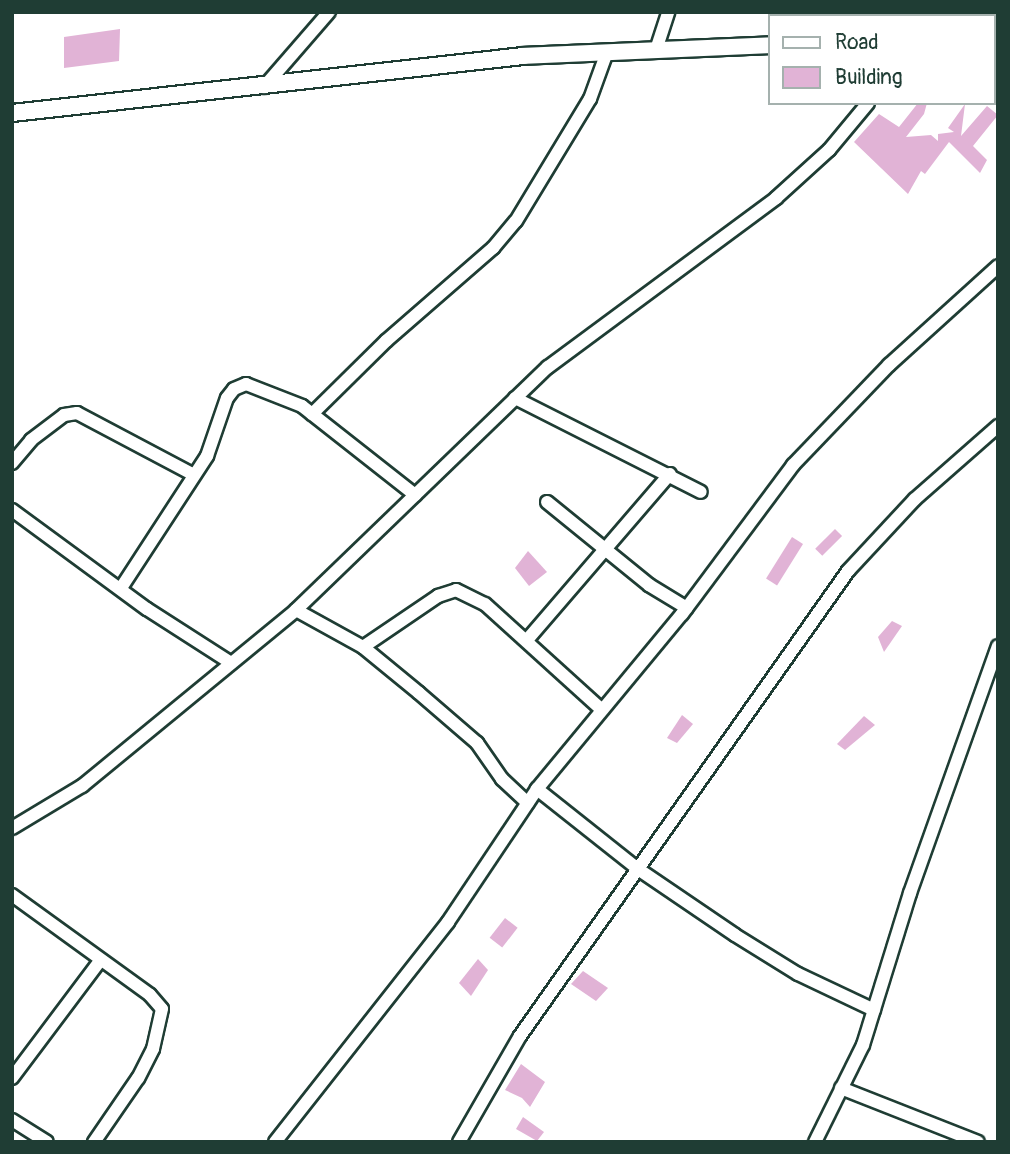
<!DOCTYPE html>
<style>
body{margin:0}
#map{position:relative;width:1010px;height:1154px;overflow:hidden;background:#fff;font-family:Pangolin,sans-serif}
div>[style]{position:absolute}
.building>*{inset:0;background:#e1b3d6;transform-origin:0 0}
.roads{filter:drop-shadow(2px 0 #1f3d34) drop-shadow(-2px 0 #1f3d34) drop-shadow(0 2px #1f3d34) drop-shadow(0 -2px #1f3d34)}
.minor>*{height:12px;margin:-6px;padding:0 6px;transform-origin:6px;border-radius:6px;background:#fff}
.tertiary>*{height:16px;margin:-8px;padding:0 8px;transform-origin:8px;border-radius:8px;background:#fff}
span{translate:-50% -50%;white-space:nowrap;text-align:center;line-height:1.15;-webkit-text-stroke:5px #fff;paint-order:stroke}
.frame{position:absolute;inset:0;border:14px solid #1f3d34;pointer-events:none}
.legend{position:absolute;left:768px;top:14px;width:228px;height:91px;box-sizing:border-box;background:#fff;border:2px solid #a5b1ae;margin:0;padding:9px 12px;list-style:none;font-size:21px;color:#1f3d34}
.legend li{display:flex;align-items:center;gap:14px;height:35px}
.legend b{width:35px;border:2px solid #a5b1ae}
</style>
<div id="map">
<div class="building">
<i style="clip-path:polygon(120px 29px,119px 61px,64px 68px,64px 37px)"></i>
<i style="clip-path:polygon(918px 103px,927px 103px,924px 114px,906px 137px,931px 135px,938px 141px,938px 134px,954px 132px,948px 128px,965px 104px,961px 136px,987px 106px,998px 115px,973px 146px,987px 160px,980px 173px,949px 142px,925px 174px,921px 171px,908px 194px,854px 142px,879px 114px,899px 127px)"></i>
<i style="left:835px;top:529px;width:10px;height:28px;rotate:45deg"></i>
<i style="left:792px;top:537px;width:13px;height:49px;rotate:32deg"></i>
<i style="clip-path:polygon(528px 551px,547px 572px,529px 586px,515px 568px)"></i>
<i style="clip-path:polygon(892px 621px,902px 626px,884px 652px,878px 637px)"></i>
<i style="clip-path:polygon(682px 715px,693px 724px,677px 743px,667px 738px)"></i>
<i style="clip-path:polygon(864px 716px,875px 725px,845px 750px,837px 744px)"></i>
<i style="left:505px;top:918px;width:16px;height:25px;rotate:38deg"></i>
<i style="clip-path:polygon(478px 959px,488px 970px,471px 996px,459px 983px)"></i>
<i style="clip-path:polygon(583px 971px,608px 988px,596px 1001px,571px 984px)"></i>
<i style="clip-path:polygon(521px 1064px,545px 1082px,530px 1107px,522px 1098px,505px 1090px)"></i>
<i style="clip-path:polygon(523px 1117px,544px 1132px,537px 1141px,516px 1129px)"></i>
</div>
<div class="roads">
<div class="minor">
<i style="left:656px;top:50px;width:40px;rotate:-72deg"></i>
<i style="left:264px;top:87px;width:99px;rotate:-49.1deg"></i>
<i style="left:515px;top:398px;width:208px;rotate:26.8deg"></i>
<i style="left:312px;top:414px;width:104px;rotate:-44.6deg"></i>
<i style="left:386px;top:341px;width:142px;rotate:-41deg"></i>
<i style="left:493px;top:248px;width:35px;rotate:-50deg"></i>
<i style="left:516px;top:221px;width:143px;rotate:-58.8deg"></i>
<i style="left:590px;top:99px;width:50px;rotate:-70.1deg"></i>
<i style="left:12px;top:463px;width:30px;rotate:-50deg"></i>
<i style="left:31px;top:440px;width:41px;rotate:-37.1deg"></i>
<i style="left:64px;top:415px;width:13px;rotate:-9deg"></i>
<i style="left:77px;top:413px;width:132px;rotate:27.9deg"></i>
<i style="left:547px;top:502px;width:132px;rotate:39.1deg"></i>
<i style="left:649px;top:585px;width:44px;rotate:31.2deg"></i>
<i style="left:12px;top:510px;width:167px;rotate:36.3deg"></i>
<i style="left:147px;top:609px;width:100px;rotate:32.7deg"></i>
<i style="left:121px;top:588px;width:158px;rotate:-56.9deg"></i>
<i style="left:207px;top:456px;width:61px;rotate:-71deg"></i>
<i style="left:227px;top:398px;width:11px;rotate:-52deg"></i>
<i style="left:234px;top:389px;width:13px;rotate:-23deg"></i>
<i style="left:246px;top:384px;width:60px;rotate:21.4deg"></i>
<i style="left:302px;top:406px;width:144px;rotate:38.2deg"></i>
<i style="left:296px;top:610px;width:77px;rotate:28.9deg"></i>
<i style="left:363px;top:647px;width:72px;rotate:39.4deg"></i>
<i style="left:419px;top:693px;width:77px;rotate:40.8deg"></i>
<i style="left:477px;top:743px;width:44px;rotate:55.2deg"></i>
<i style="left:502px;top:779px;width:35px;rotate:43deg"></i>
<i style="left:527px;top:640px;width:219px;rotate:-49.3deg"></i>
<i style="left:363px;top:647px;width:91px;rotate:-34.2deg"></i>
<i style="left:438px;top:596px;width:19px;rotate:-18deg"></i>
<i style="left:456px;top:590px;width:32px;rotate:26deg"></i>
<i style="left:485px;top:604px;width:156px;rotate:42.2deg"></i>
<i style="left:537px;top:789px;width:129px;rotate:38.4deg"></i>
<i style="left:638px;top:869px;width:117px;rotate:34.2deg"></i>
<i style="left:735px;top:935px;width:74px;rotate:31.8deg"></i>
<i style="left:798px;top:974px;width:84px;rotate:25.3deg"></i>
<i style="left:12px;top:828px;width:82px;rotate:-31deg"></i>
<i style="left:82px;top:786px;width:277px;rotate:-39.4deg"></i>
<i style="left:296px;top:610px;width:350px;rotate:-44deg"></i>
<i style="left:548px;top:367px;width:284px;rotate:-36.5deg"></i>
<i style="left:776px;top:198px;width:72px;rotate:-42.2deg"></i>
<i style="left:829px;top:150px;width:61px;rotate:-50.3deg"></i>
<i style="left:12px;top:895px;width:170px;rotate:35.9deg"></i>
<i style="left:150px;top:995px;width:18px;rotate:49deg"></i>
<i style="left:162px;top:1009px;width:41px;rotate:102.7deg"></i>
<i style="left:153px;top:1049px;width:33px;rotate:117deg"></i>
<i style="left:138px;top:1078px;width:78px;rotate:124.5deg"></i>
<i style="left:12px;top:1078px;width:146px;rotate:-53.1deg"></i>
<i style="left:841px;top:1088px;width:147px;rotate:21.5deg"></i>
<i style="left:12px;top:1120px;width:41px;rotate:32.2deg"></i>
<i style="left:275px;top:1142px;width:280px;rotate:-51.8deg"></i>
<i style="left:448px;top:922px;width:160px;rotate:-56.2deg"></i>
<i style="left:537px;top:789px;width:227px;rotate:-50.4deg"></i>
<i style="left:682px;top:614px;width:186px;rotate:-53.3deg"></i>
<i style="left:793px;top:465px;width:139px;rotate:-46.2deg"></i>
<i style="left:889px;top:365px;width:147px;rotate:-42.2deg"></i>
<i style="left:459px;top:1142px;width:122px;rotate:-60.1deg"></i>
<i style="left:520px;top:1036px;width:569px;rotate:-54.8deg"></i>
<i style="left:848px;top:571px;width:98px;rotate:-47.1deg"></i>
<i style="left:915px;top:499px;width:111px;rotate:-41.3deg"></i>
<i style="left:815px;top:1142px;width:108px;rotate:-63.7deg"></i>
<i style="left:863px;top:1045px;width:159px;rotate:-72.8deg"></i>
<i style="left:910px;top:893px;width:262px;rotate:-70.4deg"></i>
</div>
<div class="tertiary">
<i style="left:994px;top:34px;width:4px"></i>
<i style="left:12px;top:113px;width:514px;rotate:-6.36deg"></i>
<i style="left:523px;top:56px;width:247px;rotate:-2.5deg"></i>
</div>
</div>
<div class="frame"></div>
<ul class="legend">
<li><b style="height:9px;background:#fff"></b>Road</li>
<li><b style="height:19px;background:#e1b3d6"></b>Building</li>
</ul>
</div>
